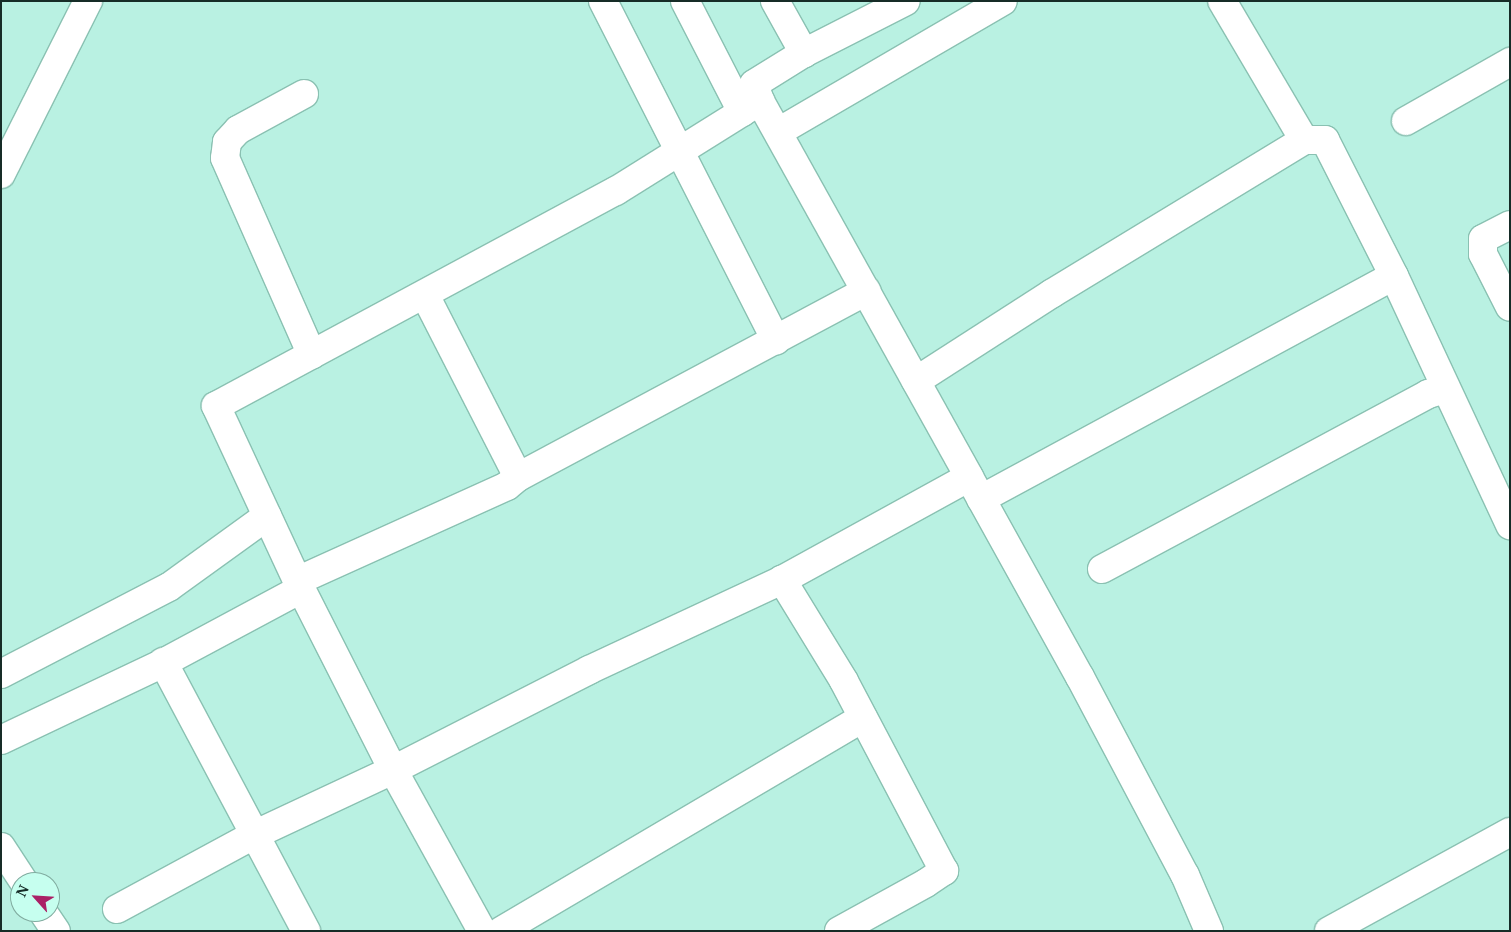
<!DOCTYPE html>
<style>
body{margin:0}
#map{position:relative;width:1511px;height:932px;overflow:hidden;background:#b9f1e2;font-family:"Noto Serif",serif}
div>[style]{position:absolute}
.roads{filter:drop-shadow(1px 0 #8ac1b2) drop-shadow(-1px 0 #8ac1b2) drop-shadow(0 1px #8ac1b2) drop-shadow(0 -1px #8ac1b2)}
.minor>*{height:28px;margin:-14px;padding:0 14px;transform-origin:14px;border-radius:14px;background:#fff}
span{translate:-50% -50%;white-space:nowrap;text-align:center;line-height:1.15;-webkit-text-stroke:5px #c6ffef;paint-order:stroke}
.frame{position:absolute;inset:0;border:2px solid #162c27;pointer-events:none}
.north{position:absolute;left:10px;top:872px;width:50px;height:50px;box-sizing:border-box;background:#c6ffef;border:1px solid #80ab9f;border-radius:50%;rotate:296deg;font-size:14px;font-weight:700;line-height:20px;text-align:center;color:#162c27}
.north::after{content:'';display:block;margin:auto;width:18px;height:22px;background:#aa2166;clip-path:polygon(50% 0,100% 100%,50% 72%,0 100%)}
</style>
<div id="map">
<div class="roads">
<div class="minor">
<i style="left:603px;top:1px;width:381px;rotate:63deg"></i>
<i style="left:685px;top:1px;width:125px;rotate:62.8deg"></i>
<i style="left:775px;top:1px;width:60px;rotate:60.9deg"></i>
<i style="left:304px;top:94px;width:75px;rotate:151.4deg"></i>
<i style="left:238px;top:130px;width:16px;rotate:133deg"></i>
<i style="left:227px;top:142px;width:16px;rotate:97deg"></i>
<i style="left:225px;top:158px;width:215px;rotate:66.2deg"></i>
<i style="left:760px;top:101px;width:18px;rotate:-109deg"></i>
<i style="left:754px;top:84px;width:59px;rotate:-31.8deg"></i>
<i style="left:804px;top:53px;width:114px;rotate:-27deg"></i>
<i style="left:1406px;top:121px;width:120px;rotate:-29.6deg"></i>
<i style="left:778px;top:132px;width:260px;rotate:-30.2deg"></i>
<i style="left:1304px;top:140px;width:21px"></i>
<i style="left:1325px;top:140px;width:153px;rotate:63.1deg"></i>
<i style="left:1394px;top:276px;width:275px;rotate:65deg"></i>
<i style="left:1px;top:174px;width:194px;rotate:-63.3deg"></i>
<i style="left:1510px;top:225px;width:30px;rotate:153deg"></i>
<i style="left:1483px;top:239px;width:15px;rotate:90deg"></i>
<i style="left:1483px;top:254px;width:59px;rotate:63deg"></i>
<i style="left:425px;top:295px;width:204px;rotate:62.9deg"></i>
<i style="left:916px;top:381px;width:161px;rotate:-32.8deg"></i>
<i style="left:1051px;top:294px;width:296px;rotate:-31.3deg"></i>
<i style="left:1304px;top:140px;width:161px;rotate:-120.5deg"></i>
<i style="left:981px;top:499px;width:469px;rotate:-28.4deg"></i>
<i style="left:1102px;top:569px;width:370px;rotate:-28.2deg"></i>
<i style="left:1428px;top:394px;width:18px;rotate:-16deg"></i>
<i style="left:297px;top:581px;width:230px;rotate:-24.3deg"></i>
<i style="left:507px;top:486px;width:14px;rotate:-39deg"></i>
<i style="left:518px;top:477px;width:395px;rotate:-28.1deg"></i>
<i style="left:163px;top:662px;width:305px;rotate:62deg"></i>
<i style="left:1px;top:674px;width:189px;rotate:-27.4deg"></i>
<i style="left:169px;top:587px;width:121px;rotate:-35.9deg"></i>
<i style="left:1px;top:740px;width:177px;rotate:-25.4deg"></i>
<i style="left:161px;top:664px;width:159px;rotate:-28.2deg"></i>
<i style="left:1px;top:847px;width:42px;rotate:56.7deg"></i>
<i style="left:117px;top:909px;width:156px;rotate:-28.4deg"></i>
<i style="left:254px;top:835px;width:153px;rotate:-25.1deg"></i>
<i style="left:393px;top:770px;width:203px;rotate:-116.9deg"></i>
<i style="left:301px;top:589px;width:202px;rotate:-114.9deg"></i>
<i style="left:216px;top:406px;width:454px;rotate:-28.3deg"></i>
<i style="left:616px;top:191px;width:170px;rotate:-32deg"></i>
<i style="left:760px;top:101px;width:430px;rotate:60.9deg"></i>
<i style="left:43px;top:912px;width:23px;rotate:56deg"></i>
<i style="left:482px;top:931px;width:184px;rotate:-118.9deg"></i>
<i style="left:393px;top:770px;width:220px;rotate:-27deg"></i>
<i style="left:589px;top:670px;width:213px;rotate:-25deg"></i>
<i style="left:501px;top:931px;width:420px;rotate:-30.5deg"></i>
<i style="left:839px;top:931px;width:99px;rotate:-28.9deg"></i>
<i style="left:926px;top:883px;width:22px;rotate:-34deg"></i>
<i style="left:944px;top:871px;width:215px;rotate:-117.8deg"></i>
<i style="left:844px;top:681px;width:119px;rotate:-121.5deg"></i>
<i style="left:782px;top:580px;width:213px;rotate:-28.8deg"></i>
<i style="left:969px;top:477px;width:229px;rotate:61deg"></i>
<i style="left:1080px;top:677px;width:224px;rotate:62.1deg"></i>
<i style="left:1185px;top:875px;width:61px;rotate:66.8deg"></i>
<i style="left:1329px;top:931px;width:206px;rotate:-28.7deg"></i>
</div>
</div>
<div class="frame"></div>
<div class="north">N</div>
</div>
